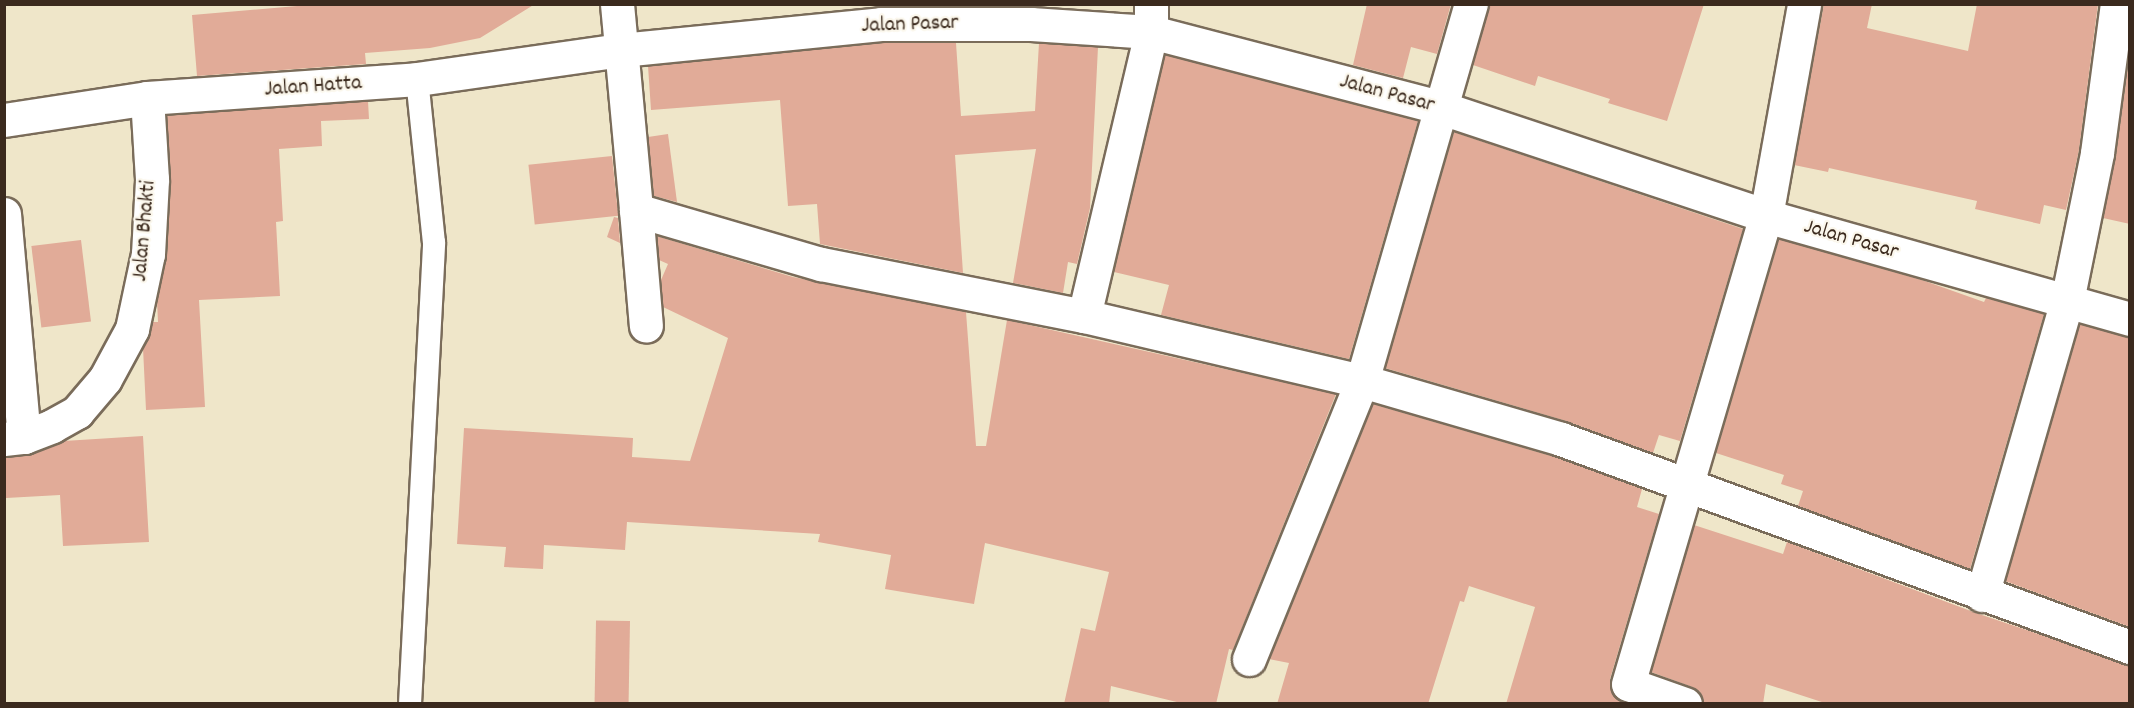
<!DOCTYPE html>
<style>
body{margin:0}
#map{position:relative;width:2134px;height:708px;overflow:hidden;background:#efe6c9;font-family:Dekko,sans-serif}
div>[style]{position:absolute}
.building>*{inset:0;background:#e1ab98;transform-origin:0 0}
.roads{filter:drop-shadow(2px 0 #7a6c5a) drop-shadow(-2px 0 #7a6c5a) drop-shadow(0 2px #7a6c5a) drop-shadow(0 -2px #7a6c5a)}
.service>*{height:22px;margin:-11px;padding:0 11px;transform-origin:11px;border-radius:11px;background:#fff}
.minor>*{height:33px;margin:-16.5px;padding:0 16.5px;transform-origin:16.5px;border-radius:16.5px;background:#fff}
.tertiary>*{height:33px;margin:-16.5px;padding:0 16.5px;transform-origin:16.5px;border-radius:16.5px;background:#fff}
span{translate:-50% -50%;white-space:nowrap;text-align:center;line-height:1.15;-webkit-text-stroke:4.5px #fbf7ec;paint-order:stroke}
.street-label{font-size:22px;color:#3b2a1e}
.frame{position:absolute;inset:0;border:6px solid #3b2a1e;pointer-events:none}
</style>
<div id="map">
<div class="building">
<i style="clip-path:polygon(320px 4px,535px 4px,480px 38px,430px 48px,365px 53px,366px 64px,197px 76px,192px 15px)"></i>
<i style="clip-path:polygon(1367px 4px,1451px 4px,1437px 54px,1411px 47px,1403px 78px,1353px 65px)"></i>
<i style="clip-path:polygon(1489px 4px,1704px 4px,1667px 121px,1608px 103px,1610px 99px,1538px 76px,1535px 86px,1473px 65px)"></i>
<i style="clip-path:polygon(1824px 4px,1872px 4px,1867px 28px,1968px 51px,1977px 4px,2098px 4px,2079px 150px,2066px 210px,2044px 205px,2040px 224px,1975px 209px,1977px 201px,1829px 168px,1828px 172px,1794px 165px)"></i>
<i style="clip-path:polygon(882px 43px,956px 43px,961px 116px,1035px 111px,1039px 43px,1098px 47px,1090px 208px,1077px 264px,1068px 262px,1063px 293px,1013px 283px,1036px 149px,955px 155px,963px 273px,820px 244px,817px 204px,788px 206px,780px 100px,651px 110px,648px 66px)"></i>
<i style="clip-path:polygon(2130px 52px,2130px 224px,2103px 218px,2116px 155px)"></i>
<i style="clip-path:polygon(1165px 55px,1418px 121px,1349px 359px,1161px 315px,1169px 285px,1114px 272px)"></i>
<i style="clip-path:polygon(368px 101px,369px 119px,321px 121px,322px 146px,279px 149px,283px 221px,276px 222px,280px 296px,199px 300px,205px 407px,146px 410px,143px 348px,153px 322px,158px 322px,157px 301px,167px 255px,171px 180px,167px 115px)"></i>
<i style="clip-path:polygon(1454px 132px,1743px 229px,1680px 441px,1659px 435px,1653px 453px,1566px 421px,1385px 368px)"></i>
<i style="clip-path:polygon(668px 134px,677px 202px,654px 196px,648px 137px)"></i>
<i style="left:612px;top:156px;width:60px;height:84px;rotate:84deg"></i>
<i style="clip-path:polygon(614px 217px,618px 218px,620px 243px,607px 237px)"></i>
<i style="clip-path:polygon(657px 236px,793px 277px,966px 312px,976px 446px,986px 446px,1007px 320px,1336px 394px,1233px 650px,1229px 649px,1216px 704px,1185px 704px,1111px 686px,1109px 704px,1064px 704px,1081px 628px,1095px 631px,1109px 572px,985px 543px,974px 604px,885px 589px,891px 555px,818px 542px,820px 534px,627px 522px,625px 550px,544px 545px,543px 569px,504px 567px,506px 547px,457px 544px,464px 428px,633px 438px,632px 457px,690px 461px,728px 338px,663px 307px,661px 280px,668px 264px,659px 260px)"></i>
<i style="clip-path:polygon(1779px 239px,1922px 280px,1984px 302px,1986px 298px,2044px 314px,1970px 569px,1798px 506px,1803px 491px,1781px 484px,1784px 475px,1716px 453px)"></i>
<i style="left:81px;top:240px;width:82px;height:50px;rotate:83deg"></i>
<i style="clip-path:polygon(2080px 324px,2130px 338px,2130px 627px,2005px 581px)"></i>
<i style="clip-path:polygon(1373px 404px,1555px 457px,1642px 489px,1637px 507px,1659px 514px,1610px 679px,1614px 696px,1627px 704px,1506px 704px,1535px 607px,1469px 586px,1464px 602px,1460px 601px,1428px 704px,1277px 704px,1289px 663px,1269px 659px)"></i>
<i style="clip-path:polygon(143px 436px,149px 542px,63px 546px,60px 495px,6px 498px,4px 458px,31px 455px,64px 441px)"></i>
<i style="clip-path:polygon(1694px 525px,1783px 554px,1787px 542px,1976px 613px,2130px 665px,2130px 704px,1828px 704px,1766px 684px,1763px 704px,1703px 704px,1700px 692px,1692px 687px,1651px 672px)"></i>
<i style="left:630px;top:621px;width:83px;height:34px;rotate:91deg"></i>
</div>
<div class="roads">
<div class="service">
<i style="left:410px;top:704px;width:462px;rotate:-87deg"></i>
<i style="left:434px;top:243px;width:165px;rotate:-95.9deg"></i>
</div>
<div class="minor">
<i style="left:636px;top:210px;width:116px;rotate:85.1deg"></i>
<i style="left:4px;top:214px;width:224px;rotate:84.9deg"></i>
<i style="left:1084px;top:316px;width:292px;rotate:-76.7deg"></i>
<i style="left:1151px;top:32px;width:28px;rotate:-90deg"></i>
<i style="left:1982px;top:595px;width:306px;rotate:-73.9deg"></i>
<i style="left:2067px;top:301px;width:151px;rotate:-78.5deg"></i>
<i style="left:2097px;top:153px;width:150px;rotate:-82.4deg"></i>
<i style="left:1249px;top:659px;width:300px;rotate:-67.9deg"></i>
<i style="left:1362px;top:381px;width:392px;rotate:-73.9deg"></i>
<i style="left:1685px;top:704px;width:60px;rotate:-160.7deg"></i>
<i style="left:1628px;top:684px;width:488px;rotate:-73.6deg"></i>
<i style="left:1766px;top:216px;width:215px;rotate:-79.8deg"></i>
</div>
<div class="tertiary">
<i style="left:617px;top:4px;width:207px;rotate:84.7deg"></i>
<i style="left:636px;top:210px;width:193px;rotate:16.3deg"></i>
<i style="left:821px;top:264px;width:268px;rotate:11.2deg"></i>
<i style="left:1084px;top:316px;width:285px;rotate:13.2deg"></i>
<i style="left:1362px;top:381px;width:207px;rotate:16.2deg"></i>
<i style="left:1561px;top:439px;width:606px;rotate:20.08deg"></i>
<i style="left:4px;top:120px;width:145px;rotate:-8.7deg"></i>
<i style="left:147px;top:98px;width:271px;rotate:-4deg"></i>
<i style="left:417px;top:79px;width:206px;rotate:-8.1deg"></i>
<i style="left:621px;top:50px;width:261px;rotate:-5.7deg"></i>
<i style="left:881px;top:24px;width:150px"></i>
<i style="left:1031px;top:24px;width:120px;rotate:3.8deg"></i>
<i style="left:1151px;top:32px;width:301px;rotate:14.6deg"></i>
<i style="left:1442px;top:108px;width:342px;rotate:18.4deg"></i>
<i style="left:1766px;top:216px;width:378px;rotate:15.8deg"></i>
<i style="left:4px;top:439px;width:20px;rotate:-6deg"></i>
<i style="left:24px;top:437px;width:30px;rotate:-21deg"></i>
<i style="left:52px;top:426px;width:29px;rotate:-29deg"></i>
<i style="left:77px;top:412px;width:43px;rotate:-49.7deg"></i>
<i style="left:105px;top:379px;width:57px;rotate:-61.6deg"></i>
<i style="left:132px;top:329px;width:77px;rotate:-78deg"></i>
<i style="left:148px;top:254px;width:75px;rotate:-86.9deg"></i>
<i style="left:152px;top:179px;width:81px;rotate:-93.5deg"></i>
</div>
</div>
<div class="street-label">
<span style="left:910px;top:25px;rotate:-2deg">Jalan Pasar</span>
<span style="left:313px;top:87px;rotate:-4deg">Jalan Hatta</span>
<span style="left:1387px;top:94px;rotate:15deg">Jalan Pasar</span>
<span style="left:145px;top:231px;rotate:-85deg">Jalan Bhakti</span>
<span style="left:1851px;top:240px;rotate:16deg">Jalan Pasar</span>
</div>
<div class="frame"></div>
</div>
